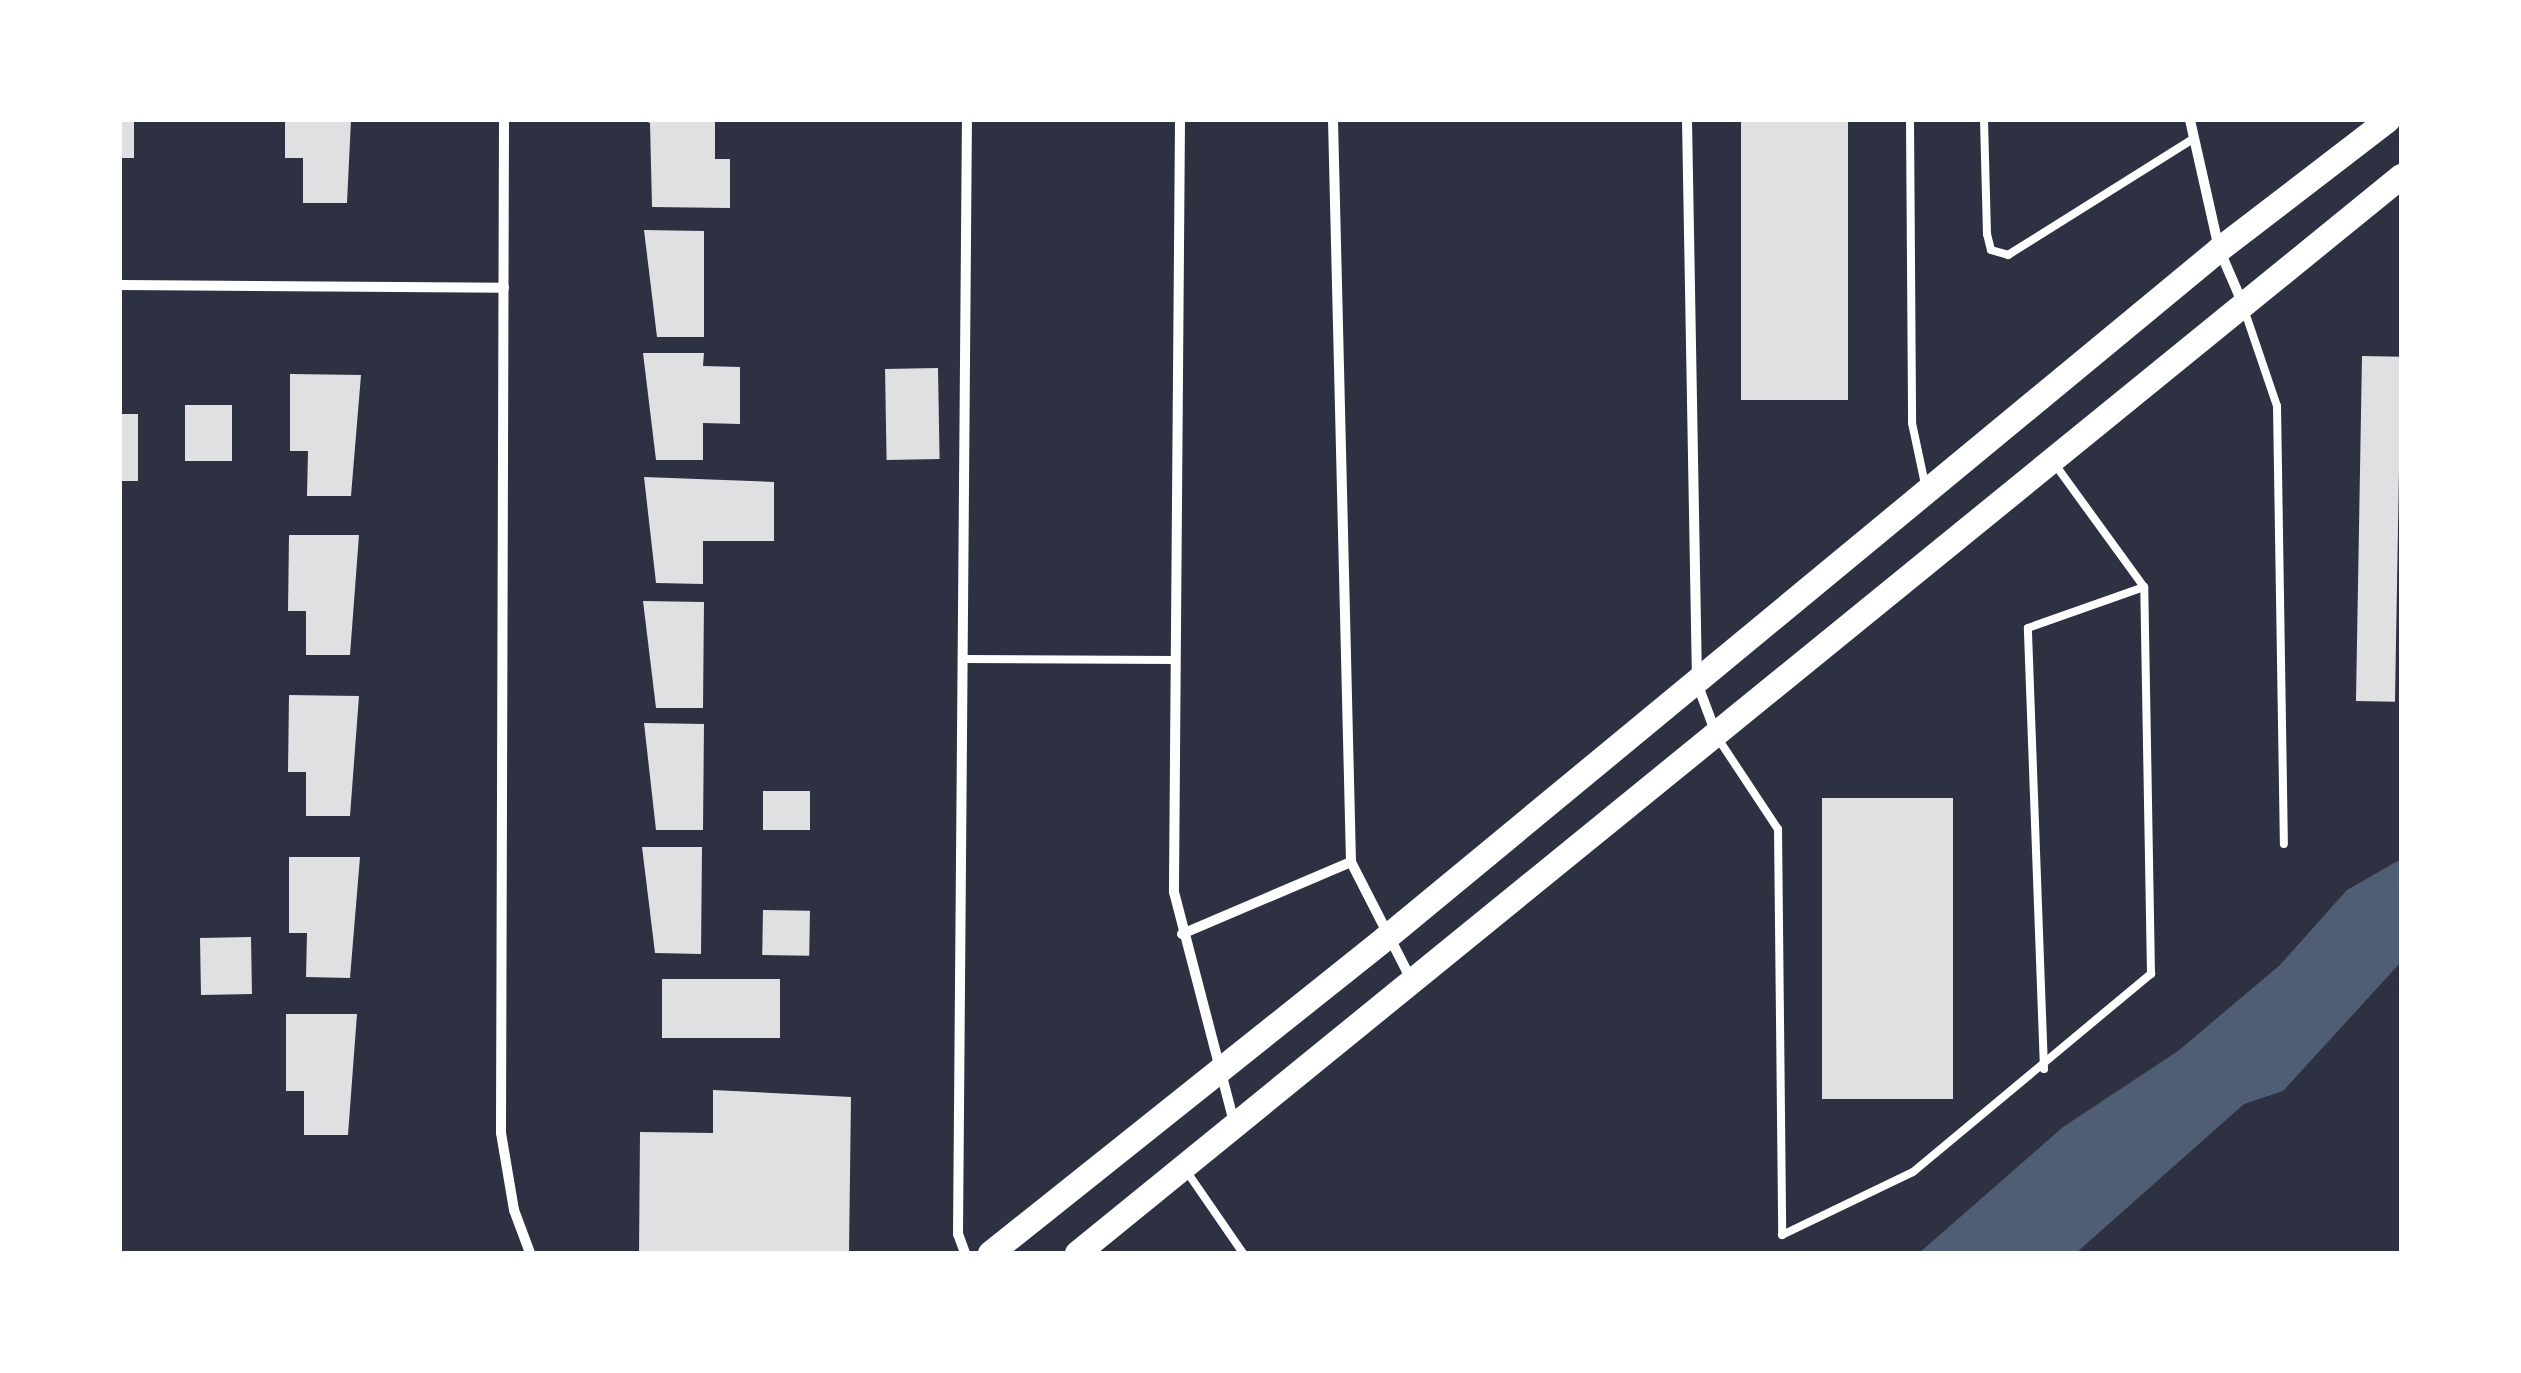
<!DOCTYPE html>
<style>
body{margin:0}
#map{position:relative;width:2521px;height:1373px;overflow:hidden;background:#2d3142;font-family:"Fira Sans",sans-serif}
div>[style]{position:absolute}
.water>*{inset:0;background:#4f5d75}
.building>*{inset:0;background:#e0e0e3;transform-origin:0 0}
.service>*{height:8px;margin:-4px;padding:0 4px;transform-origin:4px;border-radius:4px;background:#fff}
.minor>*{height:10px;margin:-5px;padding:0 5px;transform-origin:5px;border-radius:5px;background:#fff}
.primary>*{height:25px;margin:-12.5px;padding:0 12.5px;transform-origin:12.5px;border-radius:12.5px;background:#fff}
span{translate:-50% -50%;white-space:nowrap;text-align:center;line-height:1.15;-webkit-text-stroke:8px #fff;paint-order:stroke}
.frame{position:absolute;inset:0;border:122px solid #fff;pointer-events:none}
</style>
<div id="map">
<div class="water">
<i style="clip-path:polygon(2401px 859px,2401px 962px,2283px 1091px,2244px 1104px,2076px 1253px,1919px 1253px,2063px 1127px,2178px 1051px,2280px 965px,2347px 890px)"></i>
</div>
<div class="building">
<i style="left:120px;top:120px;width:14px;height:38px"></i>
<i style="clip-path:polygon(285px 120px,351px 120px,347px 203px,303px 203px,303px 158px,285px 158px)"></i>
<i style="clip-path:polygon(643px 120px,715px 120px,715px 159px,730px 159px,730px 208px,652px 207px,650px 123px)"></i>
<i style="left:1741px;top:120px;width:107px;height:280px"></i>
<i style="clip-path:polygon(644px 230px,704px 231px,704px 337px,657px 337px)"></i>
<i style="clip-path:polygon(643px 353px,704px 353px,703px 366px,740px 367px,740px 424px,703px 423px,703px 460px,656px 460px)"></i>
<i style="left:2362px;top:356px;width:39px;height:345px;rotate:1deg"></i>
<i style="left:938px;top:368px;width:91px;height:53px;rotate:89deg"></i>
<i style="clip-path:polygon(290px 374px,361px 375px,351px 496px,307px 496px,308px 451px,290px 451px)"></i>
<i style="left:185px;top:405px;width:47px;height:56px"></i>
<i style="left:120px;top:414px;width:18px;height:67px"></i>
<i style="clip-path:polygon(644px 477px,774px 482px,774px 541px,703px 541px,703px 584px,656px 583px)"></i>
<i style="clip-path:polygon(289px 535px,359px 535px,350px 655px,306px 655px,306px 611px,288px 611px)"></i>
<i style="clip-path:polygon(643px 601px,704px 602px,703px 708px,656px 708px)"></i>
<i style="clip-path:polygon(289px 695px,359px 696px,350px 816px,306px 816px,306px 772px,288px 772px)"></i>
<i style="clip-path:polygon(644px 723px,704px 724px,703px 830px,656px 830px)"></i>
<i style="left:763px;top:791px;width:47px;height:39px"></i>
<i style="left:1822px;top:798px;width:131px;height:301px"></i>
<i style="clip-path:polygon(642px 847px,702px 847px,701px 954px,655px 953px)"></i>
<i style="clip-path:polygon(289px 857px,360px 857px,350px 978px,306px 977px,307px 933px,289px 933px)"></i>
<i style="left:763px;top:910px;width:47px;height:45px;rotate:1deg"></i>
<i style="left:251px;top:937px;width:57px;height:51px;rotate:89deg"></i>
<i style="left:662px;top:979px;width:118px;height:59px"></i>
<i style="clip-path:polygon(286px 1014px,357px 1014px,348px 1135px,304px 1135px,304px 1091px,286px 1091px)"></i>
<i style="clip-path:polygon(713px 1090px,851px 1097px,849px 1253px,639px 1253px,640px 1132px,713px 1133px)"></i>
</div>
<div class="service">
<i style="left:1910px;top:120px;width:303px;rotate:89.6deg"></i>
<i style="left:1912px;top:423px;width:62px;rotate:78deg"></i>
<i style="left:1984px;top:120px;width:114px;rotate:88.5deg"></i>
<i style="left:1987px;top:234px;width:16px;rotate:76deg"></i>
<i style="left:1991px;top:250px;width:18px;rotate:16deg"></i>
<i style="left:2008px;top:255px;width:215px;rotate:-32.1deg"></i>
<i style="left:2245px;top:312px;width:99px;rotate:71.2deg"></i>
<i style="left:2277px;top:406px;width:438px;rotate:89.1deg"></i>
<i style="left:963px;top:659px;width:213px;rotate:0.3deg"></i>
<i style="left:1717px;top:737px;width:110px;rotate:56.5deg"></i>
<i style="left:1778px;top:829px;width:406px;rotate:89.4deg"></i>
<i style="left:1782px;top:1235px;width:145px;rotate:-25.7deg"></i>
<i style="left:1913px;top:1172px;width:310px;rotate:-39.8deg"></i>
<i style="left:2151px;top:974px;width:387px;rotate:-91deg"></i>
<i style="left:2144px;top:587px;width:153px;rotate:-126deg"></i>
<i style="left:2044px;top:1069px;width:441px;rotate:-92.1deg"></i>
<i style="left:2028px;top:628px;width:123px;rotate:-19.5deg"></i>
<i style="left:1185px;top:1169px;width:102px;rotate:55.4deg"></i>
</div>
<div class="minor">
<i style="left:504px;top:120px;width:1013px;rotate:90.17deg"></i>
<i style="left:501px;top:1133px;width:78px;rotate:80.4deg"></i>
<i style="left:514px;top:1210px;width:46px;rotate:69.6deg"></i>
<i style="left:1180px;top:120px;width:772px;rotate:90.45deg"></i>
<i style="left:1174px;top:892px;width:239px;rotate:75.4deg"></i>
<i style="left:1333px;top:120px;width:742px;rotate:88.61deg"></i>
<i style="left:1351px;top:862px;width:131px;rotate:62.9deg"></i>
<i style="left:1687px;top:120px;width:563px;rotate:88.98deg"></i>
<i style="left:1697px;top:683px;width:51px;rotate:69.4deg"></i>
<i style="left:2190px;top:120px;width:132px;rotate:77.3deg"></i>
<i style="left:2219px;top:249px;width:58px;rotate:66.5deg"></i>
<i style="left:120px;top:285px;width:384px;rotate:0.4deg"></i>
<i style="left:1182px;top:934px;width:184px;rotate:-23.1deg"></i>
<i style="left:965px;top:1253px;width:20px;rotate:-110deg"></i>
<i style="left:958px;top:1234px;width:1114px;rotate:-89.54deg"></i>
</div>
<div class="primary">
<i style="left:990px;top:1253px;width:505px;rotate:-38.57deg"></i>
<i style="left:1385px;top:938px;width:1082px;rotate:-39.56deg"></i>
<i style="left:2219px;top:249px;width:212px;rotate:-37.5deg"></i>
<i style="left:1077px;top:1253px;width:1707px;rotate:-39.13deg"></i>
</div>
<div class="frame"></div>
</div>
